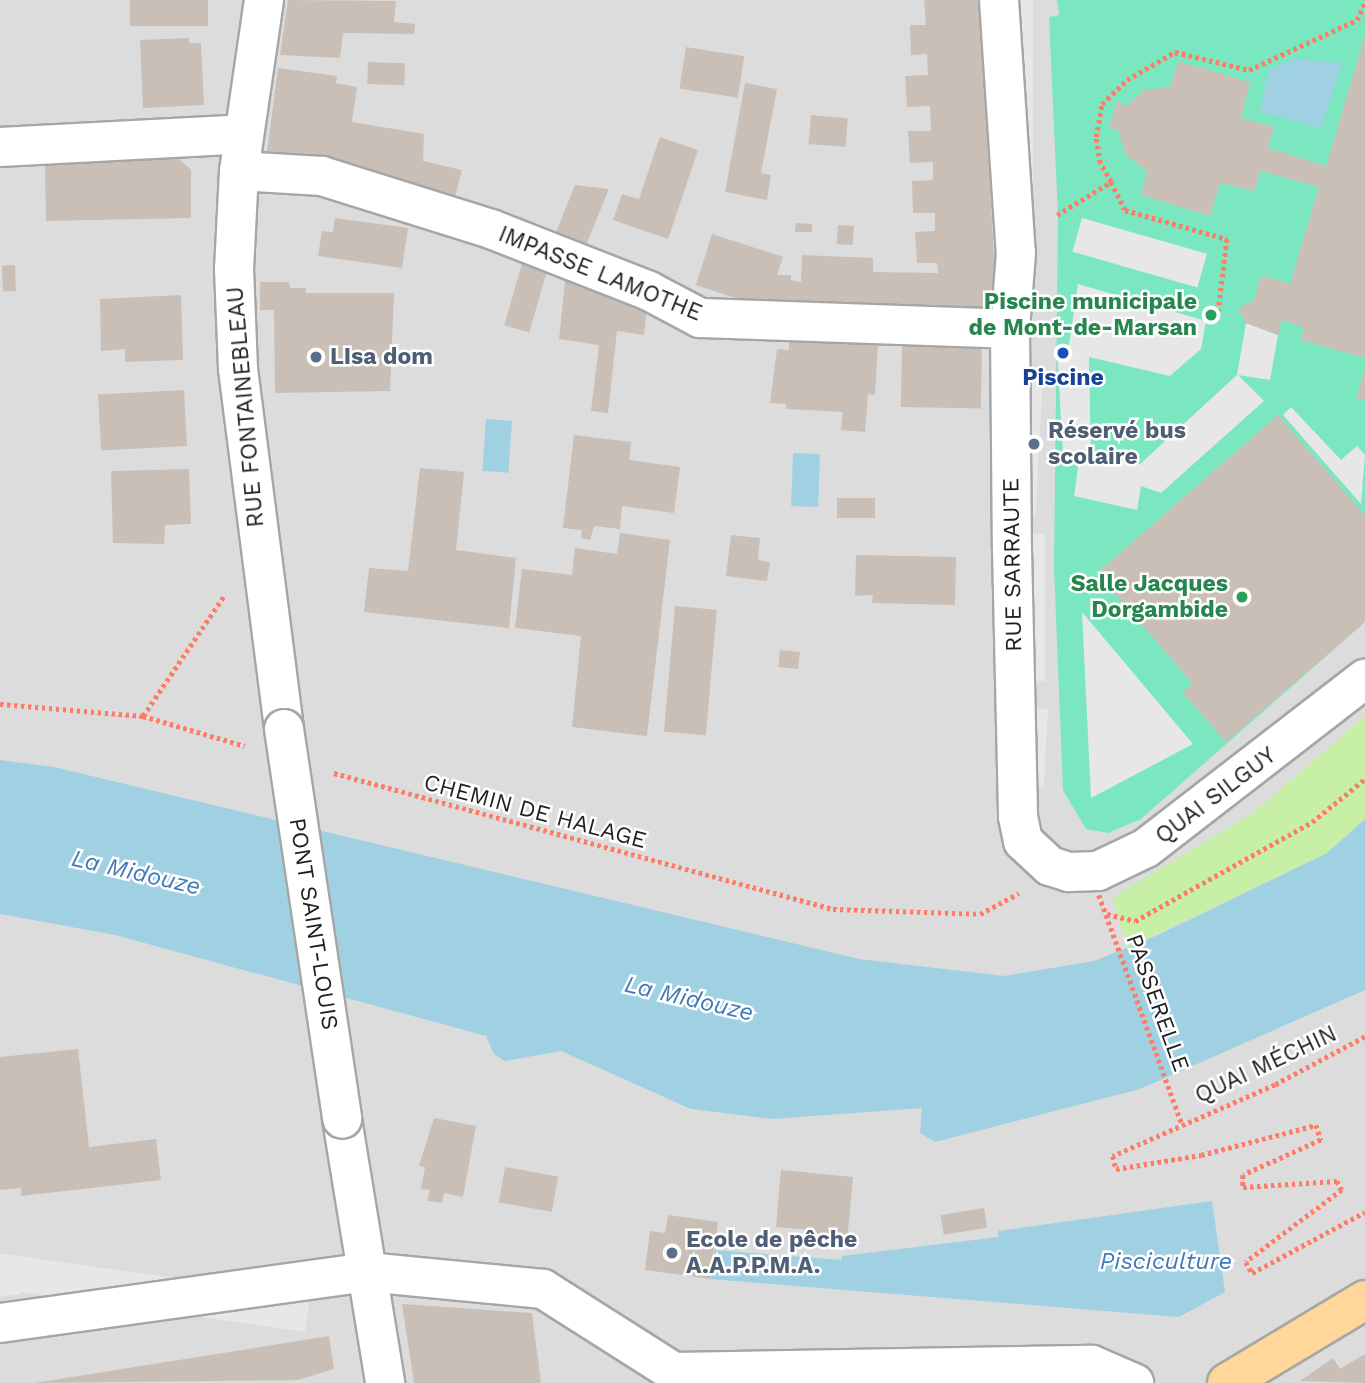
<!DOCTYPE html>
<meta charset="utf-8">
<style>
body{margin:0}
#map{position:relative;width:1365px;height:1383px;overflow:hidden;background:#f1ede4;font-family:"Work Sans",sans-serif}
div>[style]{position:absolute}
.residential>*{inset:0;background:#dddcdc;transform-origin:0 0}
.grass>*{inset:0;background:#c7efa5}
.pitch>*{inset:0;background:#7ae7c1}
.parking>*{inset:0;background:#e7e7e7;transform-origin:0 0}
.water>*{inset:0;background:#a0d1e2;transform-origin:0 0}
.building>*{inset:0;background:#c9bfb7;transform-origin:0 0}
.path>*{height:4.5px;margin-top:-2.25px;transform-origin:0;background:repeating-linear-gradient(90deg,#ff7b66 0 3.5px,transparent 0 7px)}
.roads{filter:drop-shadow(2px 0 #a6a6a6) drop-shadow(-2px 0 #a6a6a6) drop-shadow(0 2px #a6a6a6) drop-shadow(0 -2px #a6a6a6)}
.minor>*{height:38px;margin:-19px;padding:0 19px;transform-origin:19px;border-radius:19px;background:#fff}
.major>*{height:38px;margin:-19px;padding:0 19px;transform-origin:19px;border-radius:19px;background:#ffd79a}
.path-bridge>*{height:4.5px;margin-top:-2.25px;transform-origin:0;background:repeating-linear-gradient(90deg,#ff7b66 0 3.5px,transparent 0 7px)}
.bridges{filter:drop-shadow(2px 0 #a6a6a6) drop-shadow(-2px 0 #a6a6a6) drop-shadow(0 2px #a6a6a6) drop-shadow(0 -2px #a6a6a6)}
.minor-bridge>*{height:38px;margin:-19px;padding:0 19px;transform-origin:19px;border-radius:19px;background:#fff}
.dots>*{width:19px;height:19px;translate:-50% -50%;box-sizing:border-box;border:4px solid #fff;border-radius:50%}
span{translate:-50% -50%;white-space:nowrap;text-align:center;line-height:1.15;-webkit-text-stroke:5px #fff;paint-order:stroke}
.street-label{font-size:23px;color:#1f1f1f}
.leisure-label{font-size:23px;color:#27864d;font-weight:700}
.right{translate:-100% -50%;text-align:right}
.service-label{font-size:23px;color:#4e5e75;font-weight:700}
.left{translate:0 -50%;text-align:left}
.transit-label{font-size:23px;color:#164399;font-weight:700}
.water-label{font-size:24px;color:#4179b8;font-style:italic}
</style>
<div id="map">
<div class="residential">
<i style="left:0;top:0;width:1365px;height:1383px"></i>
</div>
<div class="grass">
<i style="clip-path:polygon(1365px 716px,1365px 819px,1327px 853px,1127px 948px,1113px 897px,1253px 813px)"></i>
</div>
<div class="pitch">
<i style="clip-path:polygon(1057px 0,1365px 0,1365px 622px,1141px 819px,1108px 833px,1086px 829px,1063px 790px,1054px 568px,1058px 216px,1049px 17px,1059px 15px)"></i>
</div>
<div class="parking">
<i style="left:1016px;top:0;width:17px;height:188px"></i>
<i style="left:1082px;top:218px;width:130px;height:35px;rotate:16deg"></i>
<i style="clip-path:polygon(1078px 284px,1206px 321px,1201px 349px,1170px 376px,1089px 357px,1091px 458px,1140px 464px,1237px 375px,1246px 323px,1278px 335px,1270px 380px,1238px 375px,1264px 401px,1161px 493px,1141px 486px,1137px 510px,1074px 496px,1079px 459px,1063px 456px,1057px 348px,1068px 351px)"></i>
<i style="left:1023px;top:373px;width:20px;height:142px;rotate:3deg"></i>
<i style="clip-path:polygon(1291px 407px,1341px 460px,1357px 446px,1365px 455px,1361px 504px,1283px 415px)"></i>
<i style="left:1024px;top:534px;width:21px;height:147px"></i>
<i style="clip-path:polygon(1082px 612px,1193px 744px,1091px 798px)"></i>
<i style="left:1027px;top:708px;width:21px;height:78px;rotate:3deg"></i>
<i style="clip-path:polygon(21px 1262px,21px 1294px,0 1297px,0 1265px)"></i>
<i style="left:310px;top:1297px;width:35px;height:313px;rotate:98deg"></i>
</div>
<div class="water">
<i style="clip-path:polygon(1292px 59px,1342px 63px,1321px 128px,1260px 112px,1268px 71px)"></i>
<i style="left:486px;top:419px;width:26px;height:52px;rotate:4deg"></i>
<i style="left:793px;top:453px;width:27px;height:53px;rotate:2deg"></i>
<i style="clip-path:polygon(0 760px,54px 767px,859px 959px,1004px 976px,1094px 961px,1158px 935px,1327px 853px,1365px 819px,1365px 990px,1140px 1089px,935px 1142px,920px 1133px,922px 1108px,773px 1119px,691px 1109px,561px 1051px,505px 1061px,494px 1054px,486px 1036px,115px 935px,0 914px)"></i>
<i style="clip-path:polygon(1212px 1201px,1225px 1292px,1179px 1317px,710px 1279px,715px 1250px,841px 1260px,842px 1256px,998px 1237px,998px 1231px)"></i>
</div>
<div class="building">
<i style="left:130px;top:0;width:78px;height:26px"></i>
<i style="clip-path:polygon(288px 0,396px 1px,394px 22px,415px 24px,414px 34px,343px 33px,340px 58px,280px 55px)"></i>
<i style="clip-path:polygon(924px 0,980px 0,997px 314px,765px 308px,696px 285px,712px 234px,783px 257px,777px 275px,791px 275px,791px 280px,801px 282px,802px 255px,873px 258px,873px 272px,938px 273px,937px 263px,917px 263px,915px 232px,935px 231px,935px 213px,913px 213px,912px 181px,933px 180px,933px 162px,910px 163px,908px 131px,931px 131px,930px 106px,907px 107px,905px 76px,928px 75px,927px 54px,911px 55px,910px 25px,926px 25px)"></i>
<i style="clip-path:polygon(1365px 35px,1365px 358px,1301px 340px,1304px 328px,1282px 320px,1278px 335px,1246px 323px,1238px 308px,1254px 300px,1261px 275px,1290px 284px,1319px 187px,1261px 171px,1254px 191px,1220px 183px,1210px 216px,1141px 195px,1147px 171px,1126px 155px,1118px 130px,1109px 128px,1117px 101px,1126px 106px,1144px 90px,1170px 87px,1178px 61px,1250px 82px,1241px 118px,1274px 127px,1268px 148px,1326px 166px)"></i>
<i style="clip-path:polygon(189px 38px,189px 43px,201px 43px,204px 105px,143px 108px,140px 40px)"></i>
<i style="left:686px;top:47px;width:59px;height:42px;rotate:9deg"></i>
<i style="left:368px;top:62px;width:37px;height:22px;rotate:2deg"></i>
<i style="clip-path:polygon(278px 68px,337px 76px,336px 83px,357px 87px,352px 122px,424px 134px,423px 161px,462px 170px,454px 201px,359px 175px,361px 167px,267px 152px)"></i>
<i style="clip-path:polygon(745px 83px,777px 89px,761px 173px,771px 175px,767px 200px,725px 192px)"></i>
<i style="left:811px;top:115px;width:37px;height:29px;rotate:5deg"></i>
<i style="clip-path:polygon(660px 137px,698px 150px,668px 239px,613px 220px,622px 194px,639px 199px)"></i>
<i style="clip-path:polygon(168px 156px,177px 157px,191px 170px,191px 218px,46px 221px,45px 164px)"></i>
<i style="clip-path:polygon(575px 185px,609px 189px,586px 245px,555px 235px)"></i>
<i style="clip-path:polygon(335px 218px,408px 228px,402px 268px,318px 256px,322px 231px,333px 232px)"></i>
<i style="clip-path:polygon(796px 223px,812px 224px,812px 232px,795px 232px)"></i>
<i style="left:838px;top:225px;width:16px;height:19px;rotate:4deg"></i>
<i style="left:523px;top:260px;width:26px;height:68px;rotate:16deg"></i>
<i style="left:15px;top:265px;width:26px;height:13px;rotate:88deg"></i>
<i style="clip-path:polygon(566px 272px,648px 297px,644px 335px,617px 331px,608px 413px,591px 411px,599px 345px,559px 339px)"></i>
<i style="clip-path:polygon(260px 282px,289px 282px,290px 288px,306px 288px,306px 293px,394px 293px,390px 391px,275px 393px,274px 310px,260px 310px)"></i>
<i style="clip-path:polygon(181px 295px,183px 360px,125px 362px,125px 349px,101px 351px,100px 299px)"></i>
<i style="clip-path:polygon(789px 338px,878px 341px,875px 395px,868px 394px,865px 432px,841px 430px,843px 412px,786px 409px,786px 404px,770px 403px,777px 349px,789px 350px)"></i>
<i style="left:902px;top:342px;width:80px;height:65px;rotate:1deg"></i>
<i style="clip-path:polygon(1365px 369px,1365px 401px,1356px 398px)"></i>
<i style="left:184px;top:390px;width:56px;height:86px;rotate:87deg"></i>
<i style="clip-path:polygon(1278px 415px,1365px 515px,1365px 622px,1226px 742px,1182px 692px,1193px 684px,1097px 573px)"></i>
<i style="clip-path:polygon(574px 435px,631px 442px,629px 460px,680px 467px,674px 513px,622px 506px,620px 529px,594px 526px,590px 540px,581px 538px,582px 530px,563px 528px)"></i>
<i style="clip-path:polygon(420px 468px,464px 472px,456px 550px,516px 558px,509px 628px,364px 612px,369px 568px,408px 571px)"></i>
<i style="clip-path:polygon(189px 469px,191px 524px,165px 525px,164px 544px,113px 543px,111px 471px)"></i>
<i style="left:837px;top:498px;width:38px;height:20px"></i>
<i style="clip-path:polygon(620px 533px,670px 540px,647px 736px,572px 727px,581px 636px,515px 628px,522px 569px,572px 575px,575px 548px,617px 554px)"></i>
<i style="clip-path:polygon(731px 535px,760px 538px,758px 560px,770px 562px,767px 581px,726px 576px)"></i>
<i style="clip-path:polygon(856px 555px,956px 557px,955px 605px,872px 603px,873px 595px,855px 596px)"></i>
<i style="left:675px;top:606px;width:42px;height:126px;rotate:5deg"></i>
<i style="left:780px;top:650px;width:20px;height:17px;rotate:6deg"></i>
<i style="clip-path:polygon(78px 1049px,89px 1147px,156px 1139px,161px 1180px,21px 1196px,21px 1188px,0 1190px,0 1057px)"></i>
<i style="clip-path:polygon(434px 1118px,476px 1126px,463px 1197px,444px 1193px,442px 1203px,427px 1201px,430px 1190px,421px 1189px,425px 1167px,419px 1166px)"></i>
<i style="left:505px;top:1167px;width:54px;height:36px;rotate:10deg"></i>
<i style="clip-path:polygon(781px 1170px,853px 1177px,847px 1242px,808px 1239px,809px 1230px,776px 1227px)"></i>
<i style="left:984px;top:1208px;width:20px;height:44px;rotate:81deg"></i>
<i style="clip-path:polygon(668px 1215px,718px 1222px,710px 1279px,645px 1270px,650px 1231px,665px 1233px)"></i>
<i style="clip-path:polygon(402px 1304px,532px 1313px,541px 1383px,414px 1383px)"></i>
<i style="clip-path:polygon(329px 1336px,334px 1369px,298px 1380px,34px 1383px)"></i>
<i style="clip-path:polygon(1365px 1354px,1365px 1383px,1300px 1381px,1333px 1358px,1340px 1369px)"></i>
</div>
<div class="path">
<i style="left:1111px;top:182px;width:31px;rotate:63deg"></i>
<i style="left:1125px;top:210px;width:106px;rotate:15.9deg"></i>
<i style="left:1227px;top:239px;width:76px;rotate:96.8deg"></i>
<i style="left:1057px;top:215px;width:63px;rotate:-31.4deg"></i>
<i style="left:1111px;top:182px;width:22px;rotate:-120deg"></i>
<i style="left:1100px;top:163px;width:26px;rotate:-99deg"></i>
<i style="left:1096px;top:137px;width:34px;rotate:-80deg"></i>
<i style="left:1102px;top:104px;width:35px;rotate:-44deg"></i>
<i style="left:1127px;top:80px;width:56px;rotate:-30.3deg"></i>
<i style="left:1175px;top:52px;width:76px;rotate:13.7deg"></i>
<i style="left:1249px;top:70px;width:119px;rotate:-24.8deg"></i>
<i style="left:1357px;top:20px;width:20px;rotate:-66deg"></i>
<i style="left:0;top:704px;width:144px;rotate:4.8deg"></i>
<i style="left:143px;top:716px;width:106px;rotate:16.4deg"></i>
<i style="left:143px;top:716px;width:145px;rotate:-56deg"></i>
<i style="left:334px;top:773px;width:517px;rotate:15.25deg"></i>
<i style="left:833px;top:909px;width:147px;rotate:1.9deg"></i>
<i style="left:980px;top:914px;width:44px;rotate:-28.3deg"></i>
<i style="left:1107px;top:914px;width:29px;rotate:14deg"></i>
<i style="left:1135px;top:921px;width:203px;rotate:-29.2deg"></i>
<i style="left:1312px;top:822px;width:68px;rotate:-39.1deg"></i>
<i style="left:1365px;top:1037px;width:102px;rotate:151.9deg"></i>
<i style="left:1275px;top:1085px;width:177px;rotate:156.3deg"></i>
<i style="left:1113px;top:1156px;width:13px;rotate:77deg"></i>
<i style="left:1116px;top:1169px;width:86px;rotate:-9.4deg"></i>
<i style="left:1201px;top:1155px;width:119px;rotate:-14.6deg"></i>
<i style="left:1316px;top:1125px;width:16px;rotate:72deg"></i>
<i style="left:1321px;top:1140px;width:85px;rotate:155.8deg"></i>
<i style="left:1243px;top:1175px;width:12px;rotate:90deg"></i>
<i style="left:1243px;top:1187px;width:94px;rotate:-3.7deg"></i>
<i style="left:1337px;top:1181px;width:10px;rotate:61deg"></i>
<i style="left:1342px;top:1190px;width:120px;rotate:143.1deg"></i>
<i style="left:1246px;top:1262px;width:13px;rotate:61deg"></i>
<i style="left:1252px;top:1273px;width:128px;rotate:-28.4deg"></i>
</div>
<div class="roads">
<div class="minor">
<i style="left:264px;top:0;width:173px;rotate:98.3deg"></i>
<i style="left:239px;top:171px;width:98px;rotate:92.9deg"></i>
<i style="left:234px;top:269px;width:100px;rotate:87.7deg"></i>
<i style="left:238px;top:369px;width:363px;rotate:82.7deg"></i>
<i style="left:999px;top:0;width:254px;rotate:86.2deg"></i>
<i style="left:1016px;top:253px;width:76px;rotate:94.5deg"></i>
<i style="left:1010px;top:329px;width:220px;rotate:89.5deg"></i>
<i style="left:1012px;top:549px;width:268px;rotate:88.7deg"></i>
<i style="left:1018px;top:817px;width:25px;rotate:78deg"></i>
<i style="left:1023px;top:841px;width:37px;rotate:43deg"></i>
<i style="left:1050px;top:866px;width:20px;rotate:18deg"></i>
<i style="left:1069px;top:872px;width:29px;rotate:-2deg"></i>
<i style="left:1098px;top:871px;width:53px;rotate:-25.6deg"></i>
<i style="left:1146px;top:848px;width:277px;rotate:-37.7deg"></i>
<i style="left:0;top:147px;width:244px;rotate:-3deg"></i>
<i style="left:239px;top:171px;width:83px;rotate:3.4deg"></i>
<i style="left:322px;top:176px;width:177px;rotate:17.4deg"></i>
<i style="left:491px;top:229px;width:170px;rotate:21.4deg"></i>
<i style="left:649px;top:291px;width:58px;rotate:27.9deg"></i>
<i style="left:700px;top:318px;width:310px;rotate:2deg"></i>
<i style="left:342px;top:1119px;width:267px;rotate:80.7deg"></i>
<i style="left:0;top:1323px;width:371px;rotate:-7.9deg"></i>
<i style="left:367px;top:1272px;width:177px;rotate:5.5deg"></i>
<i style="left:543px;top:1289px;width:155px;rotate:32.4deg"></i>
<i style="left:674px;top:1372px;width:418px;rotate:-1deg"></i>
<i style="left:1092px;top:1365px;width:46px;rotate:23.2deg"></i>
</div>
<div class="major">
<i style="left:1227px;top:1383px;width:161px;rotate:-31deg"></i>
</div>
</div>
<div class="path-bridge">
<i style="left:1099px;top:895px;width:244px;rotate:70.1deg"></i>
</div>
<div class="bridges">
<div class="minor-bridge">
<i style="left:284px;top:729px;width:394px;rotate:81.5deg"></i>
</div>
</div>
<div class="dots">
<i style="left:1211px;top:315px;background:#2e9e5b"></i>
<i style="left:1063px;top:353px;background:#1a4fb4"></i>
<i style="left:316px;top:357px;background:#5c6f8a"></i>
<i style="left:1034px;top:444px;background:#5c6f8a"></i>
<i style="left:1242px;top:597px;background:#2e9e5b"></i>
<i style="left:672px;top:1253px;background:#5c6f8a"></i>
</div>
<div class="street-label">
<span style="left:600px;top:274px;rotate:22deg">IMPASSE LAMOTHE</span>
<span style="left:246px;top:407px;rotate:-95deg">RUE FONTAINEBLEAU</span>
<span style="left:1013px;top:565px;rotate:-91deg">RUE SARRAUTE</span>
<span style="left:1216px;top:796px;rotate:-37deg">QUAI SILGUY</span>
<span style="left:535px;top:812px;rotate:15deg">CHEMIN DE HALAGE</span>
<span style="left:313px;top:924px;rotate:81deg">PONT SAINT-LOUIS</span>
<span style="left:1157px;top:1003px;rotate:70deg">PASSERELLE</span>
<span style="left:1266px;top:1065px;rotate:-25deg">QUAI MÉCHIN</span>
</div>
<div class="leisure-label">
<span class="right" style="left:1197px;top:315px">Piscine municipale<br>de Mont-de-Marsan</span>
<span class="right" style="left:1228px;top:597px">Salle Jacques<br>Dorgambide</span>
</div>
<div class="service-label">
<span class="left" style="left:330px;top:357px">LIsa dom</span>
<span class="left" style="left:1048px;top:444px">Réservé bus<br>scolaire</span>
<span class="left" style="left:686px;top:1253px">Ecole de pêche<br>A.A.P.P.M.A.</span>
</div>
<div class="transit-label">
<span style="left:1063px;top:378px">Piscine</span>
</div>
<div class="water-label">
<span style="left:136px;top:873px;rotate:13deg">La Midouze</span>
<span style="left:689px;top:999px;rotate:13deg">La Midouze</span>
<span style="left:1166px;top:1262px">Pisciculture</span>
</div>
</div>
